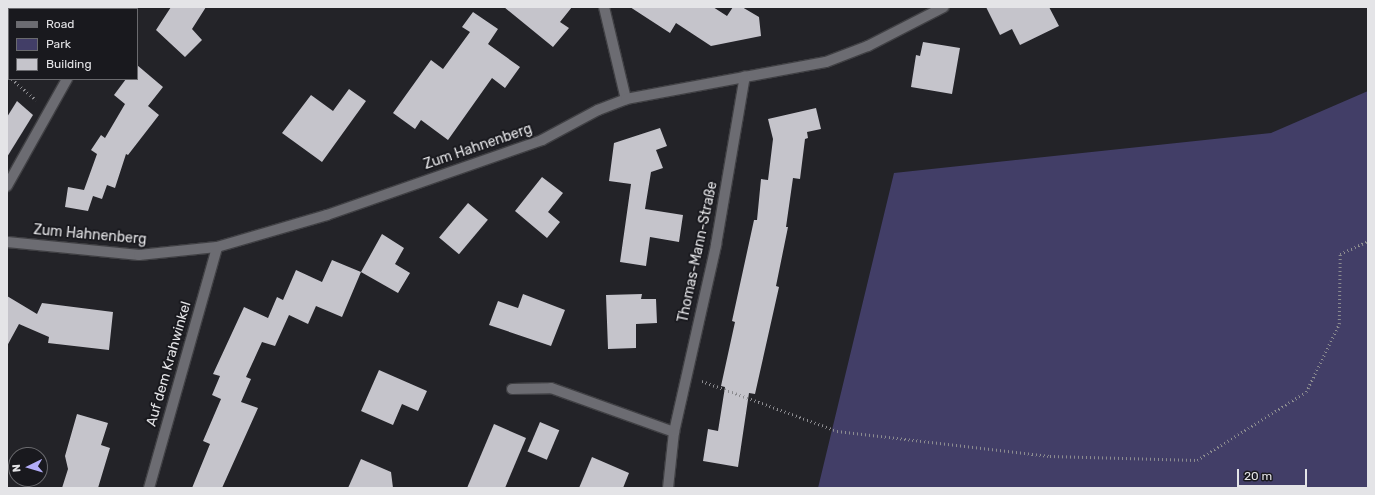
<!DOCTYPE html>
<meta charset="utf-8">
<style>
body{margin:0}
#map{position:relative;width:1375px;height:495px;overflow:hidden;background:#232328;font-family:Rubik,sans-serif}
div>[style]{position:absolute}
.green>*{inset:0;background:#423e67}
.building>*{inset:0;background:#c5c4cb;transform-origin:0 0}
.path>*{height:2.5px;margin-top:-1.25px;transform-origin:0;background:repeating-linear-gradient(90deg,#8c8c90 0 1px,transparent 0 4px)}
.roads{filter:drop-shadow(1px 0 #404044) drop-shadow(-1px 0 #404044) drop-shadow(0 1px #404044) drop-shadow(0 -1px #404044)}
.street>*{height:10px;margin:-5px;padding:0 5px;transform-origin:5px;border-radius:5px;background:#6c6c72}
span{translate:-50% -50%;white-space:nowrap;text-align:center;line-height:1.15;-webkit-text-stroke:4px #19191e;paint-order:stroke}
.street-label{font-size:14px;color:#e4e4e7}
.frame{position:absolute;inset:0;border:8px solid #e4e4e7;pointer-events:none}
.legend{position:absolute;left:8px;top:8px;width:130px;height:72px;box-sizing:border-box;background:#19191e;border:1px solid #6a6a6e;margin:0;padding:5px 7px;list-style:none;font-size:12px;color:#e4e4e7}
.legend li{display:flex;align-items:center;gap:8px;height:20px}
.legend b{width:20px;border:1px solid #6a6a6e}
.north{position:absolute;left:8px;top:447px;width:40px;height:40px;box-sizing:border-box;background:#19191e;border:1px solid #6a6a6e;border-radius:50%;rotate:265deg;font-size:11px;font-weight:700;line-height:16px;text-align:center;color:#e4e4e7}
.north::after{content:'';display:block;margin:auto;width:14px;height:18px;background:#b3adf9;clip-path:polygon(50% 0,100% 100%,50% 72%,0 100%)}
.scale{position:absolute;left:1237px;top:469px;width:70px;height:18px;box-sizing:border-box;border:2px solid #e4e4e7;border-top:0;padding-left:5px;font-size:12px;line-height:14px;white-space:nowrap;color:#e4e4e7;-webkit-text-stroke:3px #19191e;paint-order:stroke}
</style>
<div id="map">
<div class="green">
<i style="clip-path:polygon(1368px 91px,1368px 488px,818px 488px,894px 173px,1271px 133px)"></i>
</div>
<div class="building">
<i style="clip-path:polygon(171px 7px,206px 7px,192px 29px,202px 40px,185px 57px,156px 30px)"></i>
<i style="clip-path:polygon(504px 7px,572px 7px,560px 22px,569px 28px,553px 47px)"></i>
<i style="clip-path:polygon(630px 7px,713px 7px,727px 16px,733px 7px,742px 7px,759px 17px,761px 36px,711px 46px,676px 23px,670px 33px)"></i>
<i style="clip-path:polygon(986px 7px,1049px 7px,1059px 26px,1020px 45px,1012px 29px,1000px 35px)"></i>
<i style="clip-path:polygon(473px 12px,498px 29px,488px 44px,520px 67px,505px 88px,492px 78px,448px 140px,421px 120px,415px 129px,393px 113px,431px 60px,443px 69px,470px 32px,462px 27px)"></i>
<i style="clip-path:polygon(923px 42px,960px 48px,952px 94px,911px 87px,916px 55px,920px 56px)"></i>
<i style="clip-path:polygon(137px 65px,163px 87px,148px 106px,159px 115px,128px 155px,126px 154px,115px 188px,107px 185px,102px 199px,93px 196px,88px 211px,65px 207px,68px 187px,84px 190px,97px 154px,91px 150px,101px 135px,105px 138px,125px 104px,114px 95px,126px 79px,137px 79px)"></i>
<i style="clip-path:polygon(349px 89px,366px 101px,322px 162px,282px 133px,311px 95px,333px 111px)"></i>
<i style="clip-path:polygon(17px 101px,33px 115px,7px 157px,7px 117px)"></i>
<i style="clip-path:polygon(816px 108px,821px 129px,807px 132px,808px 138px,805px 139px,800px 179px,793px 178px,786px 227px,788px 227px,776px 286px,779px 287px,755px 394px,749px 393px,738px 467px,703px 461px,708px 429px,718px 431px,725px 387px,721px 386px,735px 322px,732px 321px,754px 220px,757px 220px,761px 179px,768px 180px,773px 139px,768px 119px)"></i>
<i style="clip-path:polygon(660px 128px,667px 146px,656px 150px,663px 168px,651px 172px,645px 209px,683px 215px,679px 242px,650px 237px,646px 266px,620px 262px,631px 184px,609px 181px,614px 143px)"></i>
<i style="clip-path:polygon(542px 177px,563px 193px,548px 212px,560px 222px,547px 238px,515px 211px)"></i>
<i style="left:468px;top:203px;width:26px;height:45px;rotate:40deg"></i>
<i style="clip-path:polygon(382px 234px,404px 248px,395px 264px,410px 273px,398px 293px,361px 272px,342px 317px,316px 306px,308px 324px,289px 315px,275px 346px,262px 342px,246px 377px,251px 379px,241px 402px,258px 408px,222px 488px,192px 488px,210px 444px,203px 441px,221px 399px,212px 395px,220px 376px,213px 374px,244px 307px,268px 318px,277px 297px,283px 300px,296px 270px,322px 282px,332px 260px,361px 272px)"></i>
<i style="clip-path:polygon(523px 294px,565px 310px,551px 346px,489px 325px,498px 301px,518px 308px)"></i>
<i style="clip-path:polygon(642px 294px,641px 299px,656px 299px,657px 323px,636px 324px,636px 348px,608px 349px,606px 295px)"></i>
<i style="clip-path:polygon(7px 296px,37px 314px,42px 303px,113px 312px,109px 350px,48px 343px,49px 337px,19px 324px,7px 346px)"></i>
<i style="clip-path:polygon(379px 370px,427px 391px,418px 411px,402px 404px,393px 425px,361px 411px)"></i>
<i style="clip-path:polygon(77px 414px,108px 423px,101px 445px,110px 448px,98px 488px,62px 488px,68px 469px,65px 456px)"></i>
<i style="left:540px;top:422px;width:21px;height:32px;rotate:23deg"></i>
<i style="clip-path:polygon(494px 424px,526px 438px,505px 488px,467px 488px)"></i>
<i style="clip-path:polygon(592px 457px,629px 473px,623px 488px,579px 488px)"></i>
<i style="clip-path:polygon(361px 459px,391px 472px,393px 488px,348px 488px)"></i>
</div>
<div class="path">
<i style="left:7px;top:75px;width:2px;rotate:27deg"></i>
<i style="left:12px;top:79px;width:32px;rotate:41deg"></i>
<i style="left:702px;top:381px;width:144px;rotate:20.3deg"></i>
<i style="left:837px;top:431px;width:214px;rotate:6.7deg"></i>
<i style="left:1050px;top:456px;width:147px;rotate:1.6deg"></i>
<i style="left:1197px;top:460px;width:128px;rotate:-32deg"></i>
<i style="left:1306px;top:392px;width:76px;rotate:-64.1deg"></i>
<i style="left:1339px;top:324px;width:70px;rotate:-89.2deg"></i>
<i style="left:1340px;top:254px;width:31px;rotate:-25deg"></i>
</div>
<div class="roads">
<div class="street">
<i style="left:604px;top:7px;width:95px;rotate:76.6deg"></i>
<i style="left:111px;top:9px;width:2px;rotate:-63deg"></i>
<i style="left:7px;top:186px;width:123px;rotate:-60.7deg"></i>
<i style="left:7px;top:242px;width:133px;rotate:5.6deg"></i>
<i style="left:139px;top:255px;width:78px;rotate:-5.9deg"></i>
<i style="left:217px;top:247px;width:115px;rotate:-16.2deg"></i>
<i style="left:327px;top:215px;width:228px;rotate:-19.2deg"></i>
<i style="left:542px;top:140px;width:64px;rotate:-28.2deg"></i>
<i style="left:598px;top:110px;width:30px;rotate:-21deg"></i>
<i style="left:626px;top:99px;width:203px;rotate:-10.5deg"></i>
<i style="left:826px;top:62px;width:45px;rotate:-20.9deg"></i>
<i style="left:868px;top:46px;width:85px;rotate:-27.2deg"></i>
<i style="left:512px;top:389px;width:39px;rotate:-1deg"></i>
<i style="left:551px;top:388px;width:131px;rotate:19.7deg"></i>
<i style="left:149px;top:488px;width:250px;rotate:-74.2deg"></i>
<i style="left:668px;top:488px;width:56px;rotate:-83.9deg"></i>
<i style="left:674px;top:432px;width:192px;rotate:-77.3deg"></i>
<i style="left:716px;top:245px;width:171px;rotate:-80.3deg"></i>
</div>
</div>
<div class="street-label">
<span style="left:478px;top:147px;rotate:-19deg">Zum Hahnenberg</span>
<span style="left:90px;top:235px;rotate:5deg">Zum Hahnenberg</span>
<span style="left:698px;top:252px;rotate:-78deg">Thomas-Mann-Straße</span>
<span style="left:169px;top:364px;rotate:-74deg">Auf dem Krahwinkel</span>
</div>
<div class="frame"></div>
<ul class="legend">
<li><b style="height:5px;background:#6c6c72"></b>Road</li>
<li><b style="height:11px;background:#423e67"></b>Park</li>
<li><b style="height:11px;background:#c5c4cb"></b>Building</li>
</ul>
<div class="north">N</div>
<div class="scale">20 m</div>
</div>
